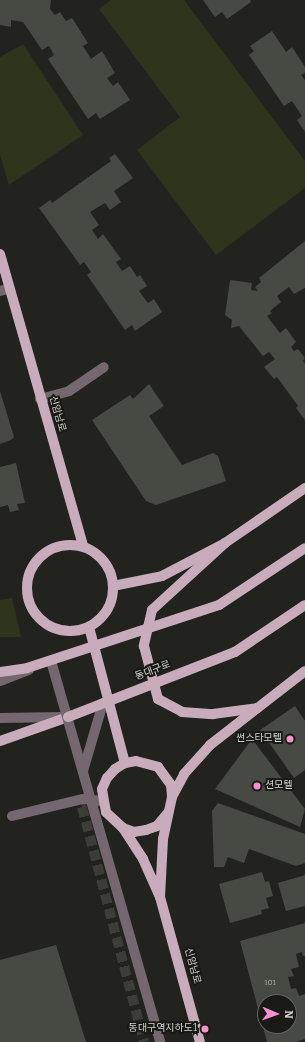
<!DOCTYPE html>
<meta charset="utf-8">
<style>
body{margin:0}
#map{position:relative;width:305px;height:1042px;overflow:hidden;background:#22231e;font-family:Bitter,"Noto Sans KR",serif}
div>[style]{position:absolute}
.green>*{inset:0;background:#2f341d}
.building>*{inset:0;background:#474943}
.minor-tunnel>*{height:10px;margin-top:-5px;transform-origin:0;background:repeating-linear-gradient(90deg,#3c3d39 0 10px,transparent 0 15px)}
.minor>*{height:10px;margin:-5px;padding:0 5px;transform-origin:5px;border-radius:5px;background:#75676f}
.major>*{height:10px;margin:-5px;padding:0 5px;transform-origin:5px;border-radius:5px;background:#c9acbc}
.major>.ring{margin:-5px;padding:0;box-sizing:content-box;background:none;border:10px solid #c9acbc;border-radius:50%}
.minor-bridge>*{height:10px;margin:-5px;padding:0 5px;transform-origin:5px;border-radius:5px;background:#75676f}
.major-bridge>*{height:10px;margin:-5px;padding:0 5px;transform-origin:5px;border-radius:5px;background:#c9acbc}
.dots>*{width:11px;height:11px;translate:-50% -50%;box-sizing:border-box;border:2px solid #191a15;border-radius:50%}
span{translate:-50% -50%;white-space:nowrap;text-align:center;line-height:1.15;-webkit-text-stroke:4px #191a15;paint-order:stroke}
.number-label{font-size:8px;color:#afb0ad}
.number-label span{-webkit-text-stroke-width:0}
.street-label{font-size:10px;color:#d2d3d0}
.poi-label{font-size:10px;color:#d2d3d0}
.right{translate:-100% -50%;text-align:right}
.left{translate:0 -50%;text-align:left}
.north{position:absolute;left:257px;top:994px;width:40px;height:40px;box-sizing:border-box;background:#191a15;border:1px solid #636460;border-radius:50%;rotate:92deg;font-size:11px;font-weight:700;line-height:16px;text-align:center;color:#d2d3d0}
.north::after{content:'';display:block;margin:auto;width:14px;height:18px;background:#f690cf;clip-path:polygon(50% 0,100% 100%,50% 72%,0 100%)}
</style>
<div id="map">
<div class="green">
<i style="clip-path:polygon(111px 0,184px 0,305px 161px,305px 188px,216px 255px,137px 150px,180px 117px,99px 9px)"></i>
<i style="clip-path:polygon(23px 44px,83px 135px,9px 185px,0 155px,0 57px)"></i>
<i style="clip-path:polygon(12px 598px,21px 637px,0 637px,0 600px)"></i>
</div>
<div class="building">
<i style="clip-path:polygon(0 0,51px 0,50px 9px,55px 15px,60px 12px,66px 21px,72px 18px,88px 43px,83px 46px,91px 59px,102px 51px,115px 73px,107px 78px,113px 86px,118px 82px,130px 100px,100px 119px,96px 113px,88px 119px,48px 59px,54px 55px,49px 46px,42px 50px,23px 22px,11px 20px,11px 27px,0 25px)"></i>
<i style="clip-path:polygon(203px 0,250px 0,251px 2px,227px 19px,222px 12px,215px 17px)"></i>
<i style="clip-path:polygon(272px 31px,286px 52px,292px 47px,305px 67px,305px 73px,301px 75px,305px 80px,305px 132px,297px 120px,302px 116px,292px 101px,284px 106px,249px 55px,254px 51px,250px 46px)"></i>
<i style="clip-path:polygon(115px 154px,133px 178px,114px 191px,121px 202px,110px 210px,105px 203px,90px 212px,99px 225px,92px 230px,98px 239px,103px 234px,121px 259px,116px 262px,122px 271px,130px 266px,137px 277px,140px 275px,147px 286px,139px 291px,148px 303px,154px 299px,162px 312px,135px 331px,132px 325px,125px 330px,87px 275px,91px 272px,84px 262px,80px 265px,39px 208px,50px 200px,52px 203px,111px 161px,109px 158px)"></i>
<i style="clip-path:polygon(305px 241px,305px 288px,294px 294px,289px 287px,277px 296px,281px 302px,270px 311px,272px 313px,267px 316px,280px 333px,286px 328px,296px 342px,291px 347px,294px 351px,298px 349px,305px 358px,303px 361px,305px 364px,305px 420px,296px 408px,298px 406px,277px 377px,274px 379px,264px 367px,275px 359px,269px 352px,263px 356px,239px 326px,231px 328px,232px 320px,225px 315px,230px 280px,252px 283px,251px 290px,258px 291px,255px 287px,261px 282px,259px 278px)"></i>
<i style="clip-path:polygon(149px 384px,164px 406px,149px 416px,182px 465px,213px 453px,218px 456px,226px 481px,156px 505px,146px 501px,92px 420px,130px 395px,133px 399px)"></i>
<i style="clip-path:polygon(0 391px,14px 437px,11px 440px,0 444px)"></i>
<i style="clip-path:polygon(16px 463px,25px 503px,17px 504px,19px 510px,10px 512px,8px 505px,0 507px,0 467px)"></i>
<i style="clip-path:polygon(295px 706px,305px 721px,305px 770px,294px 778px,260px 730px)"></i>
<i style="clip-path:polygon(252px 739px,305px 809px,300px 827px,215px 789px)"></i>
<i style="clip-path:polygon(218px 803px,305px 834px,305px 863px,296px 866px,249px 849px,244px 863px,228px 857px,224px 867px,214px 867px,212px 811px)"></i>
<i style="clip-path:polygon(262px 872px,265px 882px,269px 881px,273px 896px,266px 898px,269px 908px,261px 910px,262px 914px,230px 923px,219px 884px)"></i>
<i style="clip-path:polygon(305px 875px,305px 906px,286px 911px,278px 883px)"></i>
<i style="clip-path:polygon(evenodd,305px 923px,305px 956px,303px 956px,302px 952px,296px 954px,299px 967px,291px 969px,294px 976px,288px 977px,291px 989px,296px 988px,299px 996px,305px 994px,305px 1039px,295px 1042px,267px 1042px,240px 941px,305px 923px,265px 1002px,289px 1002px,289px 1026px,265px 1026px,265px 1002px)"></i>
<i style="clip-path:polygon(56px 945px,86px 1042px,0 1042px,0 960px)"></i>
</div>
<div class="minor-tunnel">
<i style="left:100px;top:801px;width:19px;rotate:162deg"></i>
<i style="left:82px;top:807px;width:243px;rotate:75.2deg"></i>
</div>
<div class="minor">
<i style="left:0;top:291px;width:9px;rotate:-13deg"></i>
<i style="left:40px;top:399px;width:30px;rotate:-15deg"></i>
<i style="left:69px;top:391px;width:42px;rotate:-34.4deg"></i>
<i style="left:0;top:681px;width:31px;rotate:-21deg"></i>
<i style="left:0;top:718px;width:64px;rotate:-0.9deg"></i>
<i style="left:83px;top:771px;width:71px;rotate:-73.6deg"></i>
<i style="left:12px;top:816px;width:73px;rotate:-13.5deg"></i>
<i style="left:83px;top:799px;width:19px;rotate:6deg"></i>
</div>
<div class="major">
<i style="left:0;top:254px;width:304px;rotate:74.1deg"></i>
<i style="left:225px;top:543px;width:99px;rotate:137.5deg"></i>
<i style="left:152px;top:610px;width:37px;rotate:103deg"></i>
<i style="left:144px;top:646px;width:55px;rotate:75.2deg"></i>
<i style="left:158px;top:699px;width:27px;rotate:28deg"></i>
<i style="left:182px;top:712px;width:31px;rotate:4deg"></i>
<i style="left:213px;top:714px;width:45px;rotate:-7.6deg"></i>
<i class="ring" style="left:27px;top:545px;width:76px;height:76px"></i>
<i style="left:113px;top:586px;width:50px;rotate:-11.5deg"></i>
<i style="left:162px;top:576px;width:71px;rotate:-27.6deg"></i>
<i style="left:225px;top:543px;width:97px;rotate:-34.5deg"></i>
<i style="left:219px;top:605px;width:103px;rotate:-33.5deg"></i>
<i style="left:89px;top:627px;width:141px;rotate:75.2deg"></i>
<i style="left:235px;top:652px;width:84px;rotate:-33.9deg"></i>
<i style="left:0;top:672px;width:27px;rotate:-8deg"></i>
<i style="left:0;top:741px;width:72px;rotate:-19.4deg"></i>
<i style="left:167px;top:814px;width:16px;rotate:130deg"></i>
<i style="left:157px;top:826px;width:12px;rotate:160deg"></i>
<i style="left:146px;top:830px;width:12px;rotate:171deg"></i>
<i style="left:134px;top:832px;width:12px;rotate:-160deg"></i>
<i style="left:123px;top:828px;width:23px;rotate:-137deg"></i>
<i style="left:106px;top:812px;width:23px;rotate:-100deg"></i>
<i style="left:102px;top:789px;width:12px;rotate:-66deg"></i>
<i style="left:107px;top:778px;width:12px;rotate:-48deg"></i>
<i style="left:115px;top:769px;width:12px;rotate:-31deg"></i>
<i style="left:125px;top:763px;width:11px;rotate:-10deg"></i>
<i style="left:136px;top:761px;width:23px;rotate:15deg"></i>
<i style="left:158px;top:767px;width:22px;rotate:54deg"></i>
<i style="left:171px;top:785px;width:12px;rotate:85deg"></i>
<i style="left:123px;top:828px;width:37px;rotate:57deg"></i>
<i style="left:143px;top:859px;width:42px;rotate:65.9deg"></i>
<i style="left:160px;top:897px;width:150px;rotate:74.6deg"></i>
<i style="left:160px;top:897px;width:58px;rotate:-87deg"></i>
<i style="left:163px;top:839px;width:43px;rotate:-77.9deg"></i>
<i style="left:172px;top:797px;width:26px;rotate:-62deg"></i>
<i style="left:184px;top:774px;width:39px;rotate:-48deg"></i>
<i style="left:210px;top:745px;width:120px;rotate:-37.9deg"></i>
</div>
<div class="minor-bridge">
<i style="left:51px;top:661px;width:396px;rotate:74deg"></i>
</div>
<div class="major-bridge">
<i style="left:27px;top:668px;width:202px;rotate:-18.2deg"></i>
<i style="left:68px;top:717px;width:179px;rotate:-21.3deg"></i>
</div>
<div class="dots">
<i style="left:290px;top:739px;background:#f690cf"></i>
<i style="left:257px;top:786px;background:#f690cf"></i>
<i style="left:205px;top:1029px;background:#f690cf"></i>
</div>
<div class="number-label">
<span style="left:270px;top:983px">101</span>
</div>
<div class="street-label">
<span style="left:57px;top:414px;rotate:74deg">신암남로</span>
<span style="left:153px;top:671px;rotate:-21deg">동대구로</span>
<span style="left:192px;top:966px;rotate:75deg">신암남로</span>
</div>
<div class="poi-label">
<span class="right" style="left:282px;top:739px">썬스타모텔</span>
<span class="left" style="left:265px;top:786px">션모텔</span>
<span class="right" style="left:197px;top:1029px">동대구역지하도1</span>
</div>
<div class="north">N</div>
</div>
